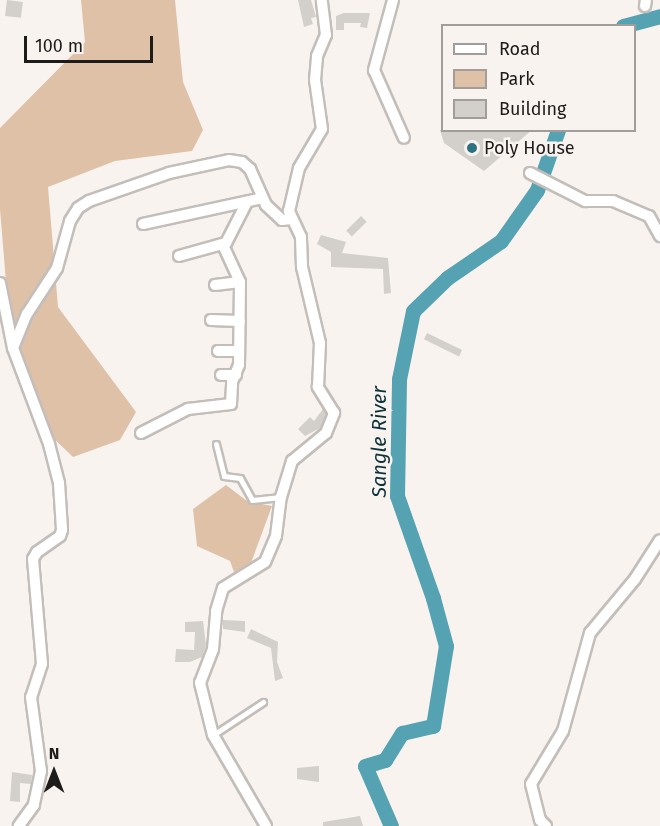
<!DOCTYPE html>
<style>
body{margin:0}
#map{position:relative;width:660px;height:826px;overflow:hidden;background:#f8f3ef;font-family:"Fira Sans",sans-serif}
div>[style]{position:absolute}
.green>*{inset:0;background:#dfc1a7}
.river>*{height:15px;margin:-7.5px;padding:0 7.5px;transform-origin:7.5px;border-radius:7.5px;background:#55a2b3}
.building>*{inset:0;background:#d3cfcb;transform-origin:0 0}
.roads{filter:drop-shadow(2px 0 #c3beba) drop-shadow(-2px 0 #c3beba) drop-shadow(0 2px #c3beba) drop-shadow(0 -2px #c3beba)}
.lane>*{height:5px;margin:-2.5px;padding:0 2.5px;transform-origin:2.5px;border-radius:2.5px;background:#fff}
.street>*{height:10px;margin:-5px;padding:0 5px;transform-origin:5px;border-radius:5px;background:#fff}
.dots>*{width:16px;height:16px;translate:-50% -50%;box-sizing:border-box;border:3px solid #f8f3ef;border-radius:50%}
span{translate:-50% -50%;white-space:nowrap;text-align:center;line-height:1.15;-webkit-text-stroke:5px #f8f3ef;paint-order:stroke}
.poi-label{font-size:18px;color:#1e1c1b}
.left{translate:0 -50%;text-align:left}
.water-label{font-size:20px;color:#0c323a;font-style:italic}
.legend{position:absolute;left:441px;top:24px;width:195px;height:108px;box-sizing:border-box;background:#f8f3ef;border:2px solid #a19d9a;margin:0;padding:8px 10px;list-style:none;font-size:18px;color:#1e1c1b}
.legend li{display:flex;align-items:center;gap:12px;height:30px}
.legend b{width:30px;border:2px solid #a19d9a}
.north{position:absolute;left:24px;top:742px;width:60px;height:60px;-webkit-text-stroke:4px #f8f3ef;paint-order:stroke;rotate:0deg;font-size:16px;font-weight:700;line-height:24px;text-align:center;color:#1e1c1b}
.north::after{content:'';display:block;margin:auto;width:21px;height:27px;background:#1e1c1b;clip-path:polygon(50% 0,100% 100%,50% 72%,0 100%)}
.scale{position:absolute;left:24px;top:36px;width:129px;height:27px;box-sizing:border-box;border:3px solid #1e1c1b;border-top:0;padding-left:8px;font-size:18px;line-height:21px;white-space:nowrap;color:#1e1c1b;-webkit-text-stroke:4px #f8f3ef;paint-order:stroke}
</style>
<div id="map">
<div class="green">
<i style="clip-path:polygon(81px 0,175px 0,183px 82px,203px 130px,192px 151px,115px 161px,48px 187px,58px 307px,136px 412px,120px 440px,73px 457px,48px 433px,21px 366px,6px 282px,0 209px,0 128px,85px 42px)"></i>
<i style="clip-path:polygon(226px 485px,247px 501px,272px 506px,251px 563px,234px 572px,230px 561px,197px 546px,193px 509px)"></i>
</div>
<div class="river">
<i style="left:623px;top:26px;width:38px;rotate:-15deg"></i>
<i style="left:391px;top:826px;width:65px;rotate:-113.4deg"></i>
<i style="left:365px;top:766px;width:21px;rotate:-17deg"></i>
<i style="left:385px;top:760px;width:32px;rotate:-58deg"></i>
<i style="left:402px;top:733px;width:32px;rotate:-13deg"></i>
<i style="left:433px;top:726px;width:81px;rotate:-80.8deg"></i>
<i style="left:446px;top:646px;width:50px;rotate:-105.2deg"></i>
<i style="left:433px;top:598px;width:108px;rotate:-109.4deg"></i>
<i style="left:397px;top:496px;width:117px;rotate:-89deg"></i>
<i style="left:399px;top:379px;width:69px;rotate:-78.4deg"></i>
<i style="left:413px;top:311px;width:47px;rotate:-44.1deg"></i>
<i style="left:447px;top:278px;width:65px;rotate:-34.4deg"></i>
<i style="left:501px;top:241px;width:62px;rotate:-54.8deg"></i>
<i style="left:537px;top:190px;width:64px;rotate:-70.7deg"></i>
</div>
<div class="building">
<i style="left:7px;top:0;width:16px;height:16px;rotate:7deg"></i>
<i style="clip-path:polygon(298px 0,311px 0,316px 17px,311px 18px,313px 24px,304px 27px)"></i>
<i style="clip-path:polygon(344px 13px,370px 13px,367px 28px,360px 27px,361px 23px,344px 23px,344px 30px,336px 30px,336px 16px)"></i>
<i style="clip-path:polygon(440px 130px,532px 130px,484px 171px,444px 143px)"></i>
<i style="left:361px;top:216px;width:8px;height:21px;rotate:45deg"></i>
<i style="clip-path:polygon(321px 235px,346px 242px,342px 253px,388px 258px,391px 293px,384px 294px,383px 269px,331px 267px,331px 252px,317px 244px)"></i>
<i style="left:427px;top:333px;width:39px;height:7px;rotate:26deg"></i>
<i style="clip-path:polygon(323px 409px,326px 414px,320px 428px,305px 436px,298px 429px,310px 417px,314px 421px)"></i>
<i style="clip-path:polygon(223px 620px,245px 621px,245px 632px,223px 629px)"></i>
<i style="clip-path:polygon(203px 621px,206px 645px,202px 657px,190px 662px,175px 662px,176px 649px,194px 650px,195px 632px,185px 632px,185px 622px)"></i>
<i style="clip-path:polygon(251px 629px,278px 642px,277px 662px,283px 678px,275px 681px,271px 648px,247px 638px)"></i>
<i style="clip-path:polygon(319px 766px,319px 782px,297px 779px,297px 768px)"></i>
<i style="clip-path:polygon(12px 772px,32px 775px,31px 784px,20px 783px,20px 802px,10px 801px)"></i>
<i style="clip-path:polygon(360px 816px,363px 826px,323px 826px,323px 822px)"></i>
</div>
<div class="roads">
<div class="lane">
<i style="left:216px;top:444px;width:33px;rotate:76deg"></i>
<i style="left:224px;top:476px;width:16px;rotate:7deg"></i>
<i style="left:240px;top:478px;width:25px;rotate:61deg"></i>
<i style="left:252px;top:500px;width:29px;rotate:-6deg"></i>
<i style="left:213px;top:735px;width:60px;rotate:-33.4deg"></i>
</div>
<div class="street">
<i style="left:393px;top:0;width:73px;rotate:105.2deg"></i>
<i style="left:374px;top:70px;width:74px;rotate:66.2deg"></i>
<i style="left:645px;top:6px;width:6px;rotate:-81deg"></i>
<i style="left:530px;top:173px;width:62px;rotate:27deg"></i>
<i style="left:585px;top:201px;width:28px"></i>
<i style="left:613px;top:201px;width:39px;rotate:23deg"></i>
<i style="left:649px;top:216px;width:23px;rotate:61deg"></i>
<i style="left:143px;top:224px;width:122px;rotate:-12.3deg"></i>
<i style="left:179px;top:256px;width:49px;rotate:-15.5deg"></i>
<i style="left:226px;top:243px;width:46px;rotate:-62.9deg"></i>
<i style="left:0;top:283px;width:66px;rotate:78.7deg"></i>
<i style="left:13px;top:348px;width:103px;rotate:69.4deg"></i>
<i style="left:49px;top:444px;width:40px;rotate:75.6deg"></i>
<i style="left:59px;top:483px;width:47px;rotate:86.3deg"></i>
<i style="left:62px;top:530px;width:6px;rotate:108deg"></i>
<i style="left:60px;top:536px;width:28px;rotate:145deg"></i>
<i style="left:37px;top:552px;width:8px;rotate:120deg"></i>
<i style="left:33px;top:559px;width:105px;rotate:85.1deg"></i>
<i style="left:42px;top:664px;width:35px;rotate:108deg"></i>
<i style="left:31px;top:697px;width:75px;rotate:82.3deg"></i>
<i style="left:41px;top:771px;width:35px;rotate:102deg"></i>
<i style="left:34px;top:805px;width:26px;rotate:126deg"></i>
<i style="left:215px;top:285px;width:25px;rotate:-7deg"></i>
<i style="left:240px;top:282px;width:41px;rotate:-114.7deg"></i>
<i style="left:211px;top:320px;width:29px;rotate:2deg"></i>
<i style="left:13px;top:348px;width:37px;rotate:-68deg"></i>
<i style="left:27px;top:314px;width:55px;rotate:-56.9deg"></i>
<i style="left:57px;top:268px;width:49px;rotate:-74.5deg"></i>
<i style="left:70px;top:221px;width:15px;rotate:-58deg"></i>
<i style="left:78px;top:208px;width:13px;rotate:-32deg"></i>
<i style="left:89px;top:201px;width:85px;rotate:-19.3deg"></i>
<i style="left:169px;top:173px;width:61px;rotate:-12.2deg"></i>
<i style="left:229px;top:160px;width:13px;rotate:9deg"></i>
<i style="left:242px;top:162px;width:11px;rotate:41deg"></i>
<i style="left:250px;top:169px;width:39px;rotate:66deg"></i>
<i style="left:266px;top:205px;width:22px;rotate:43deg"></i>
<i style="left:282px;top:220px;width:10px;rotate:-6deg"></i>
<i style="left:218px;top:351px;width:21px"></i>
<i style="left:221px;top:375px;width:15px"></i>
<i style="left:141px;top:433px;width:53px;rotate:-27.1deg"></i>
<i style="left:188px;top:409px;width:43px;rotate:-6.6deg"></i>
<i style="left:231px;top:404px;width:22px;rotate:-87deg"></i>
<i style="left:232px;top:382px;width:18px;rotate:-68deg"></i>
<i style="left:239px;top:365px;width:83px;rotate:-89.3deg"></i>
<i style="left:266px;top:826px;width:105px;rotate:-120.2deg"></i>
<i style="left:213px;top:735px;width:54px;rotate:-104deg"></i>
<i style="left:200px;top:683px;width:36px;rotate:-69deg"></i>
<i style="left:213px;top:649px;width:38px;rotate:-85deg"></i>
<i style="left:216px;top:611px;width:24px;rotate:-73deg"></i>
<i style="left:223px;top:588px;width:49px;rotate:-31.8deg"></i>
<i style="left:265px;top:562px;width:28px;rotate:-67deg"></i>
<i style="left:276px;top:536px;width:39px;rotate:-83deg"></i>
<i style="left:281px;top:497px;width:38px;rotate:-73deg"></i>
<i style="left:292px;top:461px;width:44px;rotate:-39.5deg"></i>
<i style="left:326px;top:433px;width:22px;rotate:-68deg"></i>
<i style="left:334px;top:413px;width:31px;rotate:-122deg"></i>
<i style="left:318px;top:387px;width:44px;rotate:-87.4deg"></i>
<i style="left:320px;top:343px;width:78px;rotate:-103.3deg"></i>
<i style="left:302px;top:267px;width:30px;rotate:-92deg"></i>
<i style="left:301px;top:237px;width:29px;rotate:-115deg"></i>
<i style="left:289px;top:211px;width:44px;rotate:-76.9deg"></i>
<i style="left:299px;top:168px;width:45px;rotate:-59.5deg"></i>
<i style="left:322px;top:129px;width:49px;rotate:-98.1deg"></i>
<i style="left:315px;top:80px;width:24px;rotate:-85deg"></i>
<i style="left:317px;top:56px;width:23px;rotate:-67deg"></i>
<i style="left:326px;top:35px;width:35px;rotate:-97deg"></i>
<i style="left:546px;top:826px;width:8px;rotate:-135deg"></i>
<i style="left:540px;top:820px;width:37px;rotate:-104deg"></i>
<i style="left:531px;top:784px;width:62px;rotate:-58.9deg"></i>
<i style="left:563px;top:731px;width:102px;rotate:-74.6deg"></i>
<i style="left:590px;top:633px;width:70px;rotate:-50.2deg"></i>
<i style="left:635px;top:579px;width:46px;rotate:-57.3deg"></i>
</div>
</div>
<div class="dots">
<i style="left:472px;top:148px;background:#2d7281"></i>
</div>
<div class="poi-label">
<span class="left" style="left:484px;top:148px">Poly House</span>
</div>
<div class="water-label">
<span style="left:379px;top:442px;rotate:-90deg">Sangle River</span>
</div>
<ul class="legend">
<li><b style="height:8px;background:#fff"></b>Road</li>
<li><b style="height:16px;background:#dfc1a7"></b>Park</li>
<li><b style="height:16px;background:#d3cfcb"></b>Building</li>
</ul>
<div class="north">N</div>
<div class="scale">100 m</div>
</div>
